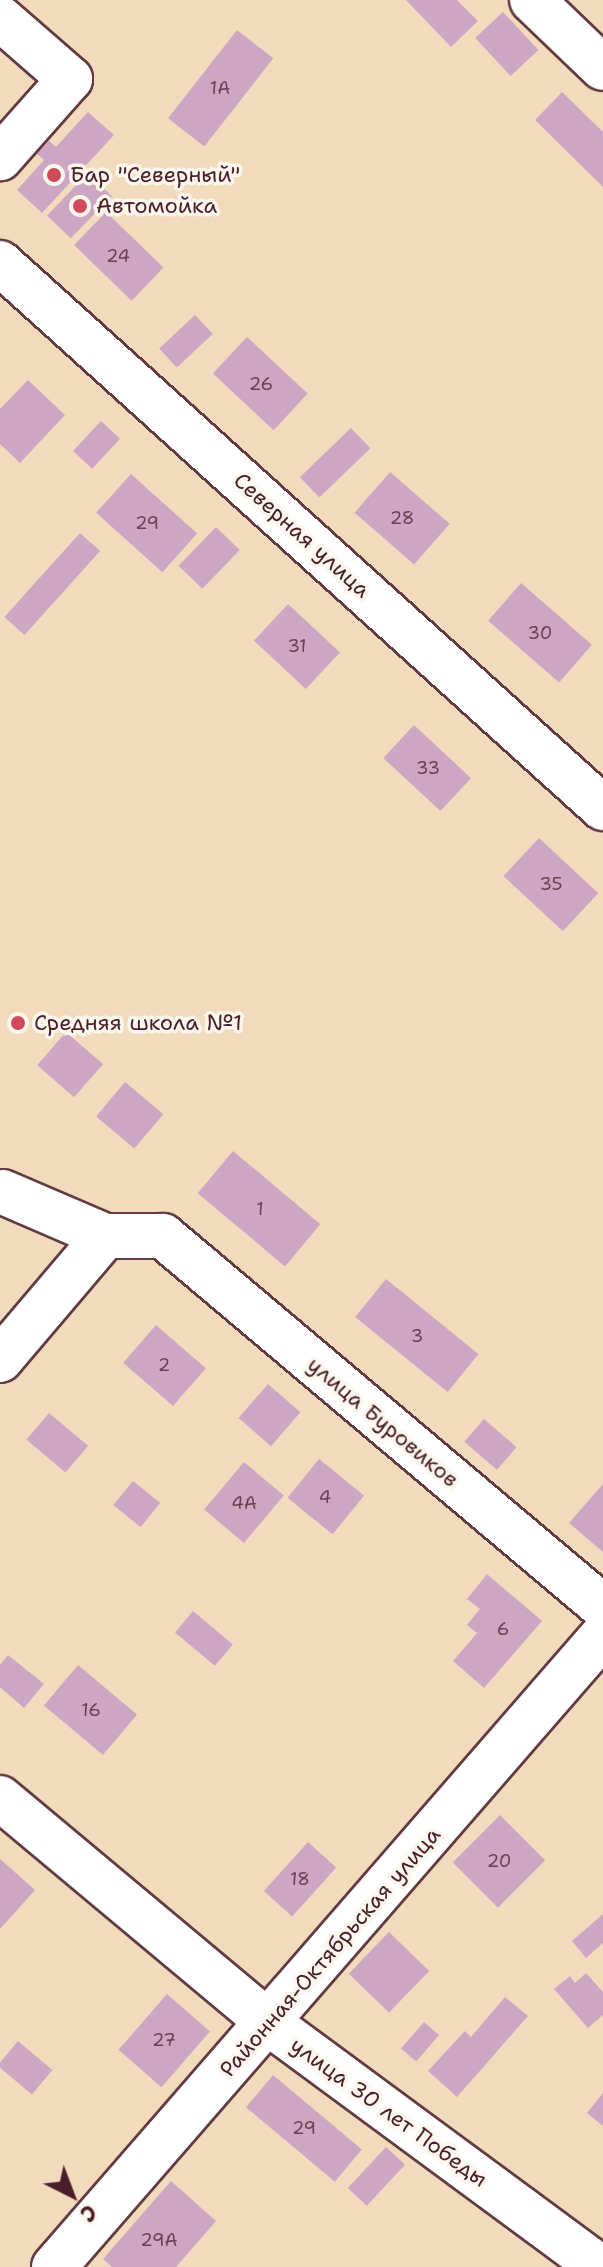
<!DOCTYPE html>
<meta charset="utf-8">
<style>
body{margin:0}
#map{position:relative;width:603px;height:2267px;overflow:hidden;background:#f2dbbc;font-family:"Shantell Sans",sans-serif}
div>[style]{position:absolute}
.building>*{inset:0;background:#cda6c4;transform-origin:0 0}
.roads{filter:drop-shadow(2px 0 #633b41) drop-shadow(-2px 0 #633b41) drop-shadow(0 2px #633b41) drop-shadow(0 -2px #633b41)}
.minor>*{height:44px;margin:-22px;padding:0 22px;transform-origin:22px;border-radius:22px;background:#fff}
.dots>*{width:22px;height:22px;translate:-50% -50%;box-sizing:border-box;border:4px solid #fbf7ec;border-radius:50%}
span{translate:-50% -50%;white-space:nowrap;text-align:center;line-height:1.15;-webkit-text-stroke:7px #fbf7ec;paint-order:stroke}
.number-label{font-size:18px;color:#6b4151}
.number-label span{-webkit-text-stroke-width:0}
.poi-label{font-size:22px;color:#4a1f2b}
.left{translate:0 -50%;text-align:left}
.street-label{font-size:22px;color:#4a1f2b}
.north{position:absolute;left:32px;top:2155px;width:80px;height:80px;-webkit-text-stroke:6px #fbf7ec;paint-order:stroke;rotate:138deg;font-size:22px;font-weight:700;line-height:32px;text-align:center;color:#4a1f2b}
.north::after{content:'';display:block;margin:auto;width:28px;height:36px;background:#4a1f2b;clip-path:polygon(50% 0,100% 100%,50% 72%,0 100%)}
</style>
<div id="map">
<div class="building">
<i style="clip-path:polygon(406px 0,457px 0,478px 21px,451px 47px)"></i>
<i style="left:503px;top:12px;width:52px;height:38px;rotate:47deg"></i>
<i style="left:237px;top:30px;width:46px;height:112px;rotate:38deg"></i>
<i style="clip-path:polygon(562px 92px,603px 132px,603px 187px,535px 120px)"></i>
<i style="clip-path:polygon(88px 112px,114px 135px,42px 213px,17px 190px,44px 160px,37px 154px,49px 141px,56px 147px)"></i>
<i style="left:88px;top:173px;width:33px;height:59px;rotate:44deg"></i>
<i style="left:106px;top:212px;width:80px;height:46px;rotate:44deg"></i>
<i style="left:195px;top:315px;width:26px;height:49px;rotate:47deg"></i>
<i style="left:247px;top:337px;width:83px;height:50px;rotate:43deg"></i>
<i style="clip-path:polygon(28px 380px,65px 415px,20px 463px,0 444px,0 409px)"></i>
<i style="left:101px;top:421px;width:26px;height:41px;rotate:43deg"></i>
<i style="left:351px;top:428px;width:28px;height:71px;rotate:46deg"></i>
<i style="left:390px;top:472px;width:79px;height:54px;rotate:41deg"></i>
<i style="left:131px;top:474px;width:89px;height:52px;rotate:42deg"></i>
<i style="left:216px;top:527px;width:33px;height:54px;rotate:44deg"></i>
<i style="left:80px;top:533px;width:27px;height:113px;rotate:42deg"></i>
<i style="left:521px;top:583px;width:94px;height:50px;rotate:41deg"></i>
<i style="left:288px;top:604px;width:71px;height:50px;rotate:43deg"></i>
<i style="left:414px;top:725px;width:78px;height:45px;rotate:43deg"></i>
<i style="left:539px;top:838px;width:81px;height:52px;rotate:43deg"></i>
<i style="left:66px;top:1032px;width:49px;height:44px;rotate:41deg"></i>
<i style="left:125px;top:1082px;width:50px;height:45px;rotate:40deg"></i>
<i style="left:233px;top:1151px;width:114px;height:55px;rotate:40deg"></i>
<i style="left:386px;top:1279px;width:119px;height:49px;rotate:39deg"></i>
<i style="left:156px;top:1325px;width:66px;height:50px;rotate:41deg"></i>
<i style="left:268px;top:1384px;width:43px;height:45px;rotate:41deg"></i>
<i style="left:49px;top:1413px;width:51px;height:35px;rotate:40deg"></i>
<i style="left:484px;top:1419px;width:43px;height:30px;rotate:41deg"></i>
<i style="left:319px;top:1459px;width:58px;height:50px;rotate:39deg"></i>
<i style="left:244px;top:1462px;width:52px;height:62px;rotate:40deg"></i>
<i style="left:133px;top:1481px;width:35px;height:31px;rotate:39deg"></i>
<i style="clip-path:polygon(603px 1484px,603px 1552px,569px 1523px)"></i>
<i style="clip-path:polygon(487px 1574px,542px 1621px,484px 1688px,453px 1661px,477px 1633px,467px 1625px,480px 1609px,467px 1599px)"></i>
<i style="left:193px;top:1611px;width:52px;height:28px;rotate:40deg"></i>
<i style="clip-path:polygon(8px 1655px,44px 1684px,24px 1708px,0 1687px,0 1665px)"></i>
<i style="left:78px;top:1665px;width:77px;height:53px;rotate:40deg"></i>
<i style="left:500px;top:1815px;width:64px;height:67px;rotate:45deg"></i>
<i style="left:308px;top:1842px;width:38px;height:66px;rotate:42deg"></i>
<i style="clip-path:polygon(0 1859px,35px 1890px,0 1929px)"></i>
<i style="clip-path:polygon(603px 1914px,603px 1943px,586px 1958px,572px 1941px)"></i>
<i style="left:389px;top:1932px;width:56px;height:58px;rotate:44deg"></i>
<i style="clip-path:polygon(586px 1973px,603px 1992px,603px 2015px,588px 2028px,554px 1989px,570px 1976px,575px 1983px)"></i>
<i style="left:167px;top:1994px;width:57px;height:74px;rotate:41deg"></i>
<i style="clip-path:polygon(505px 1997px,528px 2016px,457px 2097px,428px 2071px,465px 2031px,471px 2037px)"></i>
<i style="left:424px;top:2022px;width:20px;height:35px;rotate:41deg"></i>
<i style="left:18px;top:2041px;width:45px;height:32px;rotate:40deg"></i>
<i style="left:273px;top:2075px;width:116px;height:42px;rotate:40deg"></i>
<i style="clip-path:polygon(603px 2093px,603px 2126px,587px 2113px)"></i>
<i style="left:386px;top:2147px;width:26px;height:56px;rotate:43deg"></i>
<i style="clip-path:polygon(171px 2181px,216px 2221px,176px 2267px,112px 2267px,103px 2259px)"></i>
</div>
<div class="roads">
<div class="minor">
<i style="left:532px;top:0;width:98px;rotate:43.8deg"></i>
<i style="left:0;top:18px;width:93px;rotate:41.1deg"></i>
<i style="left:70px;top:79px;width:106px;rotate:131.5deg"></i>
<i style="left:0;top:263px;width:813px;rotate:42.11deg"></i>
<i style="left:105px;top:1236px;width:58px"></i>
<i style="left:163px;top:1236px;width:576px;rotate:40.14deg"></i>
<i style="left:0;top:1360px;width:162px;rotate:-49.7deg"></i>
<i style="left:105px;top:1236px;width:111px;rotate:-156.7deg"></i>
<i style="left:0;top:1798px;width:352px;rotate:39.9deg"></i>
<i style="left:270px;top:2024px;width:409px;rotate:36.4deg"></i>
<i style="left:54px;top:2267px;width:837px;rotate:-49.02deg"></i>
</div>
</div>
<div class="dots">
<i style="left:54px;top:175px;background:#d1495b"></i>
<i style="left:80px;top:206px;background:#d1495b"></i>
<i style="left:18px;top:1023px;background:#d1495b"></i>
</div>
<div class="number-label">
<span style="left:220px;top:88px">1А</span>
<span style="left:118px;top:256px">24</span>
<span style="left:261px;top:384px">26</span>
<span style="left:402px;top:518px">28</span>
<span style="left:147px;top:523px">29</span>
<span style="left:540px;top:633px">30</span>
<span style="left:297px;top:646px">31</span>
<span style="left:428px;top:768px">33</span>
<span style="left:551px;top:884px">35</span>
<span style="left:260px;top:1209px">1</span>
<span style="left:417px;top:1336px">3</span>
<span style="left:164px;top:1365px">2</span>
<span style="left:325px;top:1497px">4</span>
<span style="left:244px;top:1503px">4А</span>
<span style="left:503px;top:1629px">6</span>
<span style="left:91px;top:1710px">16</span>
<span style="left:499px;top:1861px">20</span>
<span style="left:300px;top:1879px">18</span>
<span style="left:164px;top:2040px">27</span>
<span style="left:304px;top:2128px">29</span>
<span style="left:159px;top:2240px">29А</span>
</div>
<div class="poi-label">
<span class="left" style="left:70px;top:175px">Бар "Северный"</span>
<span class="left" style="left:96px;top:206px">Автомойка</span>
<span class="left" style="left:34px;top:1023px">Средняя школа №1</span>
</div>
<div class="street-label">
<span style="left:302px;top:535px;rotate:42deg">Северная улица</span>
<span style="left:383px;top:1422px;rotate:40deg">улица Буровиков</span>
<span style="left:330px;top:1952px;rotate:-49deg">Районная-Октябрьская улица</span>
<span style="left:389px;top:2112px;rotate:36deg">улица 30 лет Победы</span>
</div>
<div class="north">С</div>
</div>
